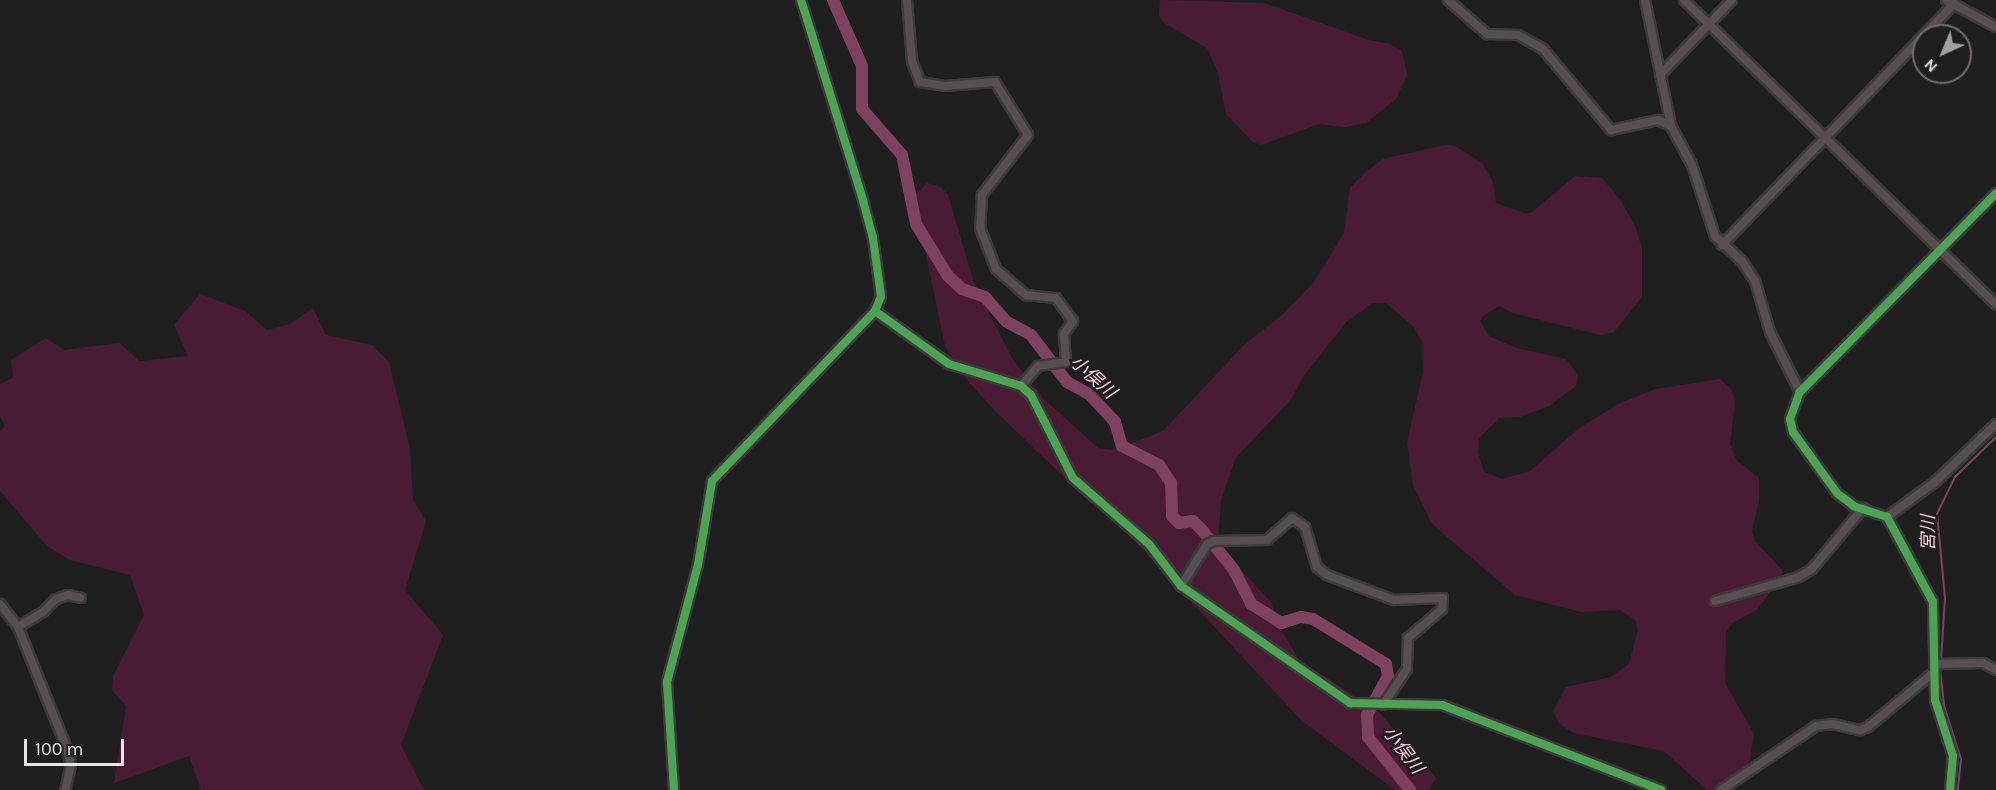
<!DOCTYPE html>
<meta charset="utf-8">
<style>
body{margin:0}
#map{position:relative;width:1996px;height:790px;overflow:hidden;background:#201f20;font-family:Karla,"Noto Sans JP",sans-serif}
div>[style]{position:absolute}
.green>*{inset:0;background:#4a1c34}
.stream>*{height:2px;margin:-1px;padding:0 1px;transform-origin:1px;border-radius:1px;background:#7f425e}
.river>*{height:12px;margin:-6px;padding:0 6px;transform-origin:6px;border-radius:6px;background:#7f425e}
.roads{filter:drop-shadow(2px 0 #3c3b3c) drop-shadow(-2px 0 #3c3b3c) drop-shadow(0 2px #3c3b3c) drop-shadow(0 -2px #3c3b3c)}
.minor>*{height:8px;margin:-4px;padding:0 4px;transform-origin:4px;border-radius:4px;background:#584f53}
.cycleway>*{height:8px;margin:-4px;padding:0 4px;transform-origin:4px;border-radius:4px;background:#4ca352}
span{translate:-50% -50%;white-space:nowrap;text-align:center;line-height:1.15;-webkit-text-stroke:5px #211e20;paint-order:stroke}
.water-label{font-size:18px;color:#fad1e1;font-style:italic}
.north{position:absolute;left:1912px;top:24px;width:60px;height:60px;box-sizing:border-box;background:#211e20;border:2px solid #706e6f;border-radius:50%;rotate:224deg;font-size:16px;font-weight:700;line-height:24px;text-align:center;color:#e7e5e6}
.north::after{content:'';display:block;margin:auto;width:21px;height:27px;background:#a1a0a1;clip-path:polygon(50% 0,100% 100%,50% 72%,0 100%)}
.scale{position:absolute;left:24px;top:739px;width:100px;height:27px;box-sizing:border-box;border:3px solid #e7e5e6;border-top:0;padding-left:8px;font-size:18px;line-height:21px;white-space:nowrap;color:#e7e5e6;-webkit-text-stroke:4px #211e20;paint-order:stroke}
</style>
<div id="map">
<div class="green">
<i style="clip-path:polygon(1160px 0,1264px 3px,1369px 40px,1390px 44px,1402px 51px,1407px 75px,1396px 99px,1366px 123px,1345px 127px,1319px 124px,1261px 145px,1253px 142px,1226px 114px,1218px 73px,1207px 48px,1164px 23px,1159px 16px)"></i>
<i style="clip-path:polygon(1445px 145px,1455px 146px,1482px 163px,1493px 182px,1496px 203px,1524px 213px,1531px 213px,1575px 176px,1602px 178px,1621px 201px,1636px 228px,1642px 249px,1642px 297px,1614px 332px,1601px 335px,1513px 313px,1499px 306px,1483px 316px,1480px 321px,1489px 336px,1516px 348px,1566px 359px,1578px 375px,1576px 386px,1549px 406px,1520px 417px,1499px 418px,1487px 430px,1479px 439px,1478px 453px,1484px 472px,1502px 479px,1530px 471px,1578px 429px,1618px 404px,1656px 389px,1720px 379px,1731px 389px,1735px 401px,1730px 444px,1737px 461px,1759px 478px,1759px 501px,1752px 531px,1755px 541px,1784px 572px,1757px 610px,1732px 623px,1726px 633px,1725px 683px,1754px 734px,1747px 778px,1734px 790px,1707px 790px,1664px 751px,1574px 733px,1559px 724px,1553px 711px,1566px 687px,1611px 677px,1629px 664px,1638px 630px,1636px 621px,1620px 610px,1581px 612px,1515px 595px,1432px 524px,1413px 485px,1407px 443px,1423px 372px,1422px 342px,1414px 327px,1386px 303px,1373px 303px,1347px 321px,1303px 377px,1290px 401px,1236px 457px,1221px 500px,1218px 539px,1222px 550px,1271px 602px,1281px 630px,1300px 661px,1377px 710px,1436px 778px,1429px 790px,1395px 790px,1301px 720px,1115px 520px,1090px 502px,995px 411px,967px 380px,945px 346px,916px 206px,916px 194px,927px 183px,941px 187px,948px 195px,974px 283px,1013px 360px,1044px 399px,1098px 448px,1112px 450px,1151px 436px,1164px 430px,1244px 345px,1282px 315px,1314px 282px,1344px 233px,1350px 188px,1367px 171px,1383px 159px)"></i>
<i style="clip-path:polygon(200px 294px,245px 311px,267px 330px,290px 324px,313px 308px,326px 335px,372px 345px,389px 362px,410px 449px,413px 500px,426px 521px,405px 590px,443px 635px,401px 745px,424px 790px,201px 790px,189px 756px,114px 783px,126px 706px,112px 690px,113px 676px,144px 615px,130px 575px,70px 560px,47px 546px,0 491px,0 432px,5px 426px,0 416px,0 384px,13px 378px,11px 360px,46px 338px,64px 350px,119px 343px,140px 361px,188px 356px,174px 325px)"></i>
</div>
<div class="stream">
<i style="left:1941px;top:661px;width:63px;rotate:-86.4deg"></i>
<i style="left:1945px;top:598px;width:84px;rotate:-95.4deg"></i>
<i style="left:1937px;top:514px;width:41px;rotate:-64.1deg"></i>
<i style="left:1955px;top:477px;width:57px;rotate:-44.3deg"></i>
<i style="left:1940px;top:667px;width:39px;rotate:84deg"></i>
<i style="left:1944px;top:706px;width:56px;rotate:72.2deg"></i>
<i style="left:1961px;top:759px;width:31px;rotate:96deg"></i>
</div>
<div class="river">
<i style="left:833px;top:0;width:72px;rotate:66.3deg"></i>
<i style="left:862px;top:66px;width:43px;rotate:90deg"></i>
<i style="left:862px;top:109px;width:61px;rotate:49deg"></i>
<i style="left:902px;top:155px;width:70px;rotate:78.5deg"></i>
<i style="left:916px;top:224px;width:61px;rotate:58.4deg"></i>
<i style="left:948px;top:276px;width:19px;rotate:43deg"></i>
<i style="left:962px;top:289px;width:24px;rotate:19deg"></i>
<i style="left:985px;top:297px;width:33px;rotate:49deg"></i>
<i style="left:1007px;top:322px;width:27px;rotate:28deg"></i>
<i style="left:1031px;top:335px;width:59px;rotate:52.5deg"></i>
<i style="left:1067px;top:382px;width:26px;rotate:29deg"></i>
<i style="left:1090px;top:395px;width:37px;rotate:47deg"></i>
<i style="left:1115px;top:422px;width:25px;rotate:74deg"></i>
<i style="left:1122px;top:446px;width:42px;rotate:27.2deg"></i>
<i style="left:1159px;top:465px;width:22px;rotate:56deg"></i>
<i style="left:1171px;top:483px;width:33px;rotate:88deg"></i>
<i style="left:1172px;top:516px;width:10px;rotate:45deg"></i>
<i style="left:1179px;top:523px;width:14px;rotate:-8deg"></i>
<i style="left:1193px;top:521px;width:13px;rotate:45deg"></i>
<i style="left:1202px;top:530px;width:51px;rotate:51.3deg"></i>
<i style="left:1234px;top:570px;width:38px;rotate:63deg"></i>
<i style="left:1251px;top:604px;width:36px;rotate:32deg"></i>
<i style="left:1281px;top:623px;width:21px;rotate:-17deg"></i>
<i style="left:1301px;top:617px;width:12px;rotate:9deg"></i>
<i style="left:1313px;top:619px;width:86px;rotate:31.7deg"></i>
<i style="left:1386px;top:664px;width:12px;rotate:81deg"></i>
<i style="left:1388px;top:676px;width:44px;rotate:118.3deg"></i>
<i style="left:1367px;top:715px;width:22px;rotate:87deg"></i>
<i style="left:1368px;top:737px;width:68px;rotate:51.6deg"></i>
</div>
<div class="roads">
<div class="minor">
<i style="left:907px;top:0;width:61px;rotate:85.3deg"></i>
<i style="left:912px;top:61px;width:22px;rotate:69deg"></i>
<i style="left:920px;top:82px;width:25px;rotate:9deg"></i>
<i style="left:945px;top:86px;width:50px;rotate:-4.6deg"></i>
<i style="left:995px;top:82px;width:62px;rotate:58.1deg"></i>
<i style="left:1028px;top:135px;width:76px;rotate:127.5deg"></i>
<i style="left:982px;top:195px;width:33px;rotate:93deg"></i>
<i style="left:980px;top:228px;width:44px;rotate:68.7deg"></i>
<i style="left:996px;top:269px;width:40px;rotate:41deg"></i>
<i style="left:1026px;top:295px;width:30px;rotate:6deg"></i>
<i style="left:1056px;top:298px;width:29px;rotate:54deg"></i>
<i style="left:1073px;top:321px;width:16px;rotate:125deg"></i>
<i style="left:1064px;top:334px;width:28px;rotate:86deg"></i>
<i style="left:1066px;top:362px;width:28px;rotate:172deg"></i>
<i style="left:1038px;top:366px;width:26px;rotate:130deg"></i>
<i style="left:1448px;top:0;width:52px;rotate:41.1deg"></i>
<i style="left:1487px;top:34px;width:31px;rotate:2deg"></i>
<i style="left:1518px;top:35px;width:29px;rotate:29deg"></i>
<i style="left:1543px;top:49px;width:106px;rotate:50deg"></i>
<i style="left:1611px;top:130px;width:48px;rotate:-12deg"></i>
<i style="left:1658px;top:120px;width:14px;rotate:25deg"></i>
<i style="left:1645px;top:0;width:129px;rotate:78.3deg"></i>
<i style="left:1671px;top:126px;width:44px;rotate:61.7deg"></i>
<i style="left:1692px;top:165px;width:75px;rotate:72.1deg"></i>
<i style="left:1715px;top:236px;width:37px;rotate:43deg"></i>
<i style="left:1742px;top:261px;width:24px;rotate:57deg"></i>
<i style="left:1755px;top:281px;width:53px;rotate:73.6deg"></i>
<i style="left:1770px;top:332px;width:67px;rotate:63.4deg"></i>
<i style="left:1684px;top:0;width:436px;rotate:44.3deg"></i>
<i style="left:1946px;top:0;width:57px;rotate:28.4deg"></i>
<i style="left:1660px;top:75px;width:104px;rotate:-46.2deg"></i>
<i style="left:1722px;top:245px;width:335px;rotate:-46.1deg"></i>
<i style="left:875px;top:311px;width:91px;rotate:35.6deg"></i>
<i style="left:949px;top:364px;width:75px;rotate:17deg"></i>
<i style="left:1021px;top:386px;width:13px;rotate:42deg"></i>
<i style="left:1031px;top:395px;width:93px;rotate:63.2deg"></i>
<i style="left:1073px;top:478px;width:101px;rotate:41deg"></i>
<i style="left:1149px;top:544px;width:53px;rotate:52.7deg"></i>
<i style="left:1181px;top:586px;width:206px;rotate:34.7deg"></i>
<i style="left:1350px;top:703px;width:92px;rotate:1.2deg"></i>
<i style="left:1442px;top:705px;width:235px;rotate:21.2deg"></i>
<i style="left:1887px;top:517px;width:59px;rotate:-36.1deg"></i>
<i style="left:1935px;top:482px;width:84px;rotate:-43.6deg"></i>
<i style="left:1181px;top:586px;width:49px;rotate:-58.2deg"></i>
<i style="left:1207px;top:544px;width:8px;rotate:-23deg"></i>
<i style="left:1214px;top:541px;width:53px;rotate:-1.1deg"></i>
<i style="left:1267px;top:540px;width:33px;rotate:-41deg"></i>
<i style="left:1292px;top:518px;width:16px;rotate:35deg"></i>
<i style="left:1305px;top:527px;width:42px;rotate:73.3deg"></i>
<i style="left:1317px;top:567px;width:13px;rotate:39deg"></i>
<i style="left:1327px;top:575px;width:72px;rotate:20.5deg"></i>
<i style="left:1394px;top:600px;width:49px;rotate:-2.3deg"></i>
<i style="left:1443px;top:598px;width:11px;rotate:95deg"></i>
<i style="left:1442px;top:609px;width:45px;rotate:139.5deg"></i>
<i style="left:1408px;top:638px;width:31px;rotate:92deg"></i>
<i style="left:1407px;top:669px;width:43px;rotate:123.7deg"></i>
<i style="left:1715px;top:601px;width:87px;rotate:-15.9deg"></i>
<i style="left:1799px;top:577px;width:15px;rotate:-32deg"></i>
<i style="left:1812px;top:569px;width:80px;rotate:-50.1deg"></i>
<i style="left:0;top:604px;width:29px;rotate:52deg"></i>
<i style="left:18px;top:627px;width:131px;rotate:68.1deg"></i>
<i style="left:67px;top:749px;width:16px;rotate:76deg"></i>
<i style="left:71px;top:765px;width:26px;rotate:103deg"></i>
<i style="left:18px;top:627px;width:29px;rotate:-31deg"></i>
<i style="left:43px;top:612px;width:18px;rotate:-45deg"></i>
<i style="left:56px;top:599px;width:13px;rotate:-18deg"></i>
<i style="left:68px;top:595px;width:13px;rotate:13deg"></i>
<i style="left:1934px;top:664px;width:49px;rotate:-1.2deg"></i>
<i style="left:1983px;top:663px;width:15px;rotate:28deg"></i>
<i style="left:674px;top:790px;width:108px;rotate:-93.7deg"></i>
<i style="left:667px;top:682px;width:121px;rotate:-75.2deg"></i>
<i style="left:698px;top:565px;width:85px;rotate:-80.5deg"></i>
<i style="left:712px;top:481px;width:236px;rotate:-46.2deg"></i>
<i style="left:875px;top:311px;width:16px;rotate:-68deg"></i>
<i style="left:881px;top:296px;width:59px;rotate:-97.9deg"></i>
<i style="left:873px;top:238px;width:39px;rotate:-105deg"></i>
<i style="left:863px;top:200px;width:209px;rotate:-107.2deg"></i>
<i style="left:1721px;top:790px;width:115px;rotate:-34deg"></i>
<i style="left:1816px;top:726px;width:17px;rotate:-7deg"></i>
<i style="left:1833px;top:724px;width:28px;rotate:13deg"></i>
<i style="left:1860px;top:730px;width:9px;rotate:-21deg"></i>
<i style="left:1868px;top:727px;width:86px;rotate:-39.8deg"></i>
<i style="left:1950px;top:790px;width:34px;rotate:-85deg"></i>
<i style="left:1953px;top:756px;width:59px;rotate:-107.8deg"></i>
<i style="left:1935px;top:700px;width:98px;rotate:-91.2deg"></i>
<i style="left:1933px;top:602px;width:97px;rotate:-118.4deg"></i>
<i style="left:1887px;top:517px;width:35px;rotate:-162deg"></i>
<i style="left:1854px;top:506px;width:21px;rotate:-143deg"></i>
<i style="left:1837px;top:493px;width:75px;rotate:-125.8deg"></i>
<i style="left:1793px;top:432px;width:13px;rotate:-103deg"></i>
<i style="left:1790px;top:419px;width:29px;rotate:-70deg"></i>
<i style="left:1800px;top:392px;width:279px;rotate:-45.4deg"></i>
</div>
</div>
<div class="cycleway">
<i style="left:875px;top:311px;width:91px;rotate:35.6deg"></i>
<i style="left:949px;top:364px;width:75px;rotate:17deg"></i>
<i style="left:1021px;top:386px;width:13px;rotate:42deg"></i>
<i style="left:1031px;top:395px;width:93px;rotate:63.2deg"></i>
<i style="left:1073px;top:478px;width:101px;rotate:41deg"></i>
<i style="left:1149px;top:544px;width:53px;rotate:52.7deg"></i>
<i style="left:1181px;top:586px;width:206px;rotate:34.7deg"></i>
<i style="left:1350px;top:703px;width:92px;rotate:1.2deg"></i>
<i style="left:1442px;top:705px;width:235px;rotate:21.2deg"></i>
<i style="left:674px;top:790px;width:108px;rotate:-93.7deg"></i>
<i style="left:667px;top:682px;width:121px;rotate:-75.2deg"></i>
<i style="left:698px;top:565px;width:85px;rotate:-80.5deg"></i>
<i style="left:712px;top:481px;width:236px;rotate:-46.2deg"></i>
<i style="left:875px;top:311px;width:16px;rotate:-68deg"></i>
<i style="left:881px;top:296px;width:59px;rotate:-97.9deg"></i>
<i style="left:873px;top:238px;width:39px;rotate:-105deg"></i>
<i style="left:863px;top:200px;width:209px;rotate:-107.2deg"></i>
<i style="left:1950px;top:790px;width:34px;rotate:-85deg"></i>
<i style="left:1953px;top:756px;width:59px;rotate:-107.8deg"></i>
<i style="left:1935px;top:700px;width:98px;rotate:-91.2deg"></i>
<i style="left:1933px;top:602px;width:97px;rotate:-118.4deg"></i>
<i style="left:1887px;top:517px;width:35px;rotate:-162deg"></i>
<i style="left:1854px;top:506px;width:21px;rotate:-143deg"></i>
<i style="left:1837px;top:493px;width:75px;rotate:-125.8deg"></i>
<i style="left:1793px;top:432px;width:13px;rotate:-103deg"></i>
<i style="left:1790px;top:419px;width:29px;rotate:-70deg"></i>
<i style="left:1800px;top:392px;width:279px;rotate:-45.4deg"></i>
</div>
<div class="water-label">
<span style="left:1093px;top:377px;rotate:42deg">小俣川</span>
<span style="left:1928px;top:533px;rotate:-90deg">宮川</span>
<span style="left:1403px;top:750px;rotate:53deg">小俣川</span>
</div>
<div class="north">N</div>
<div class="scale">100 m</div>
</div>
